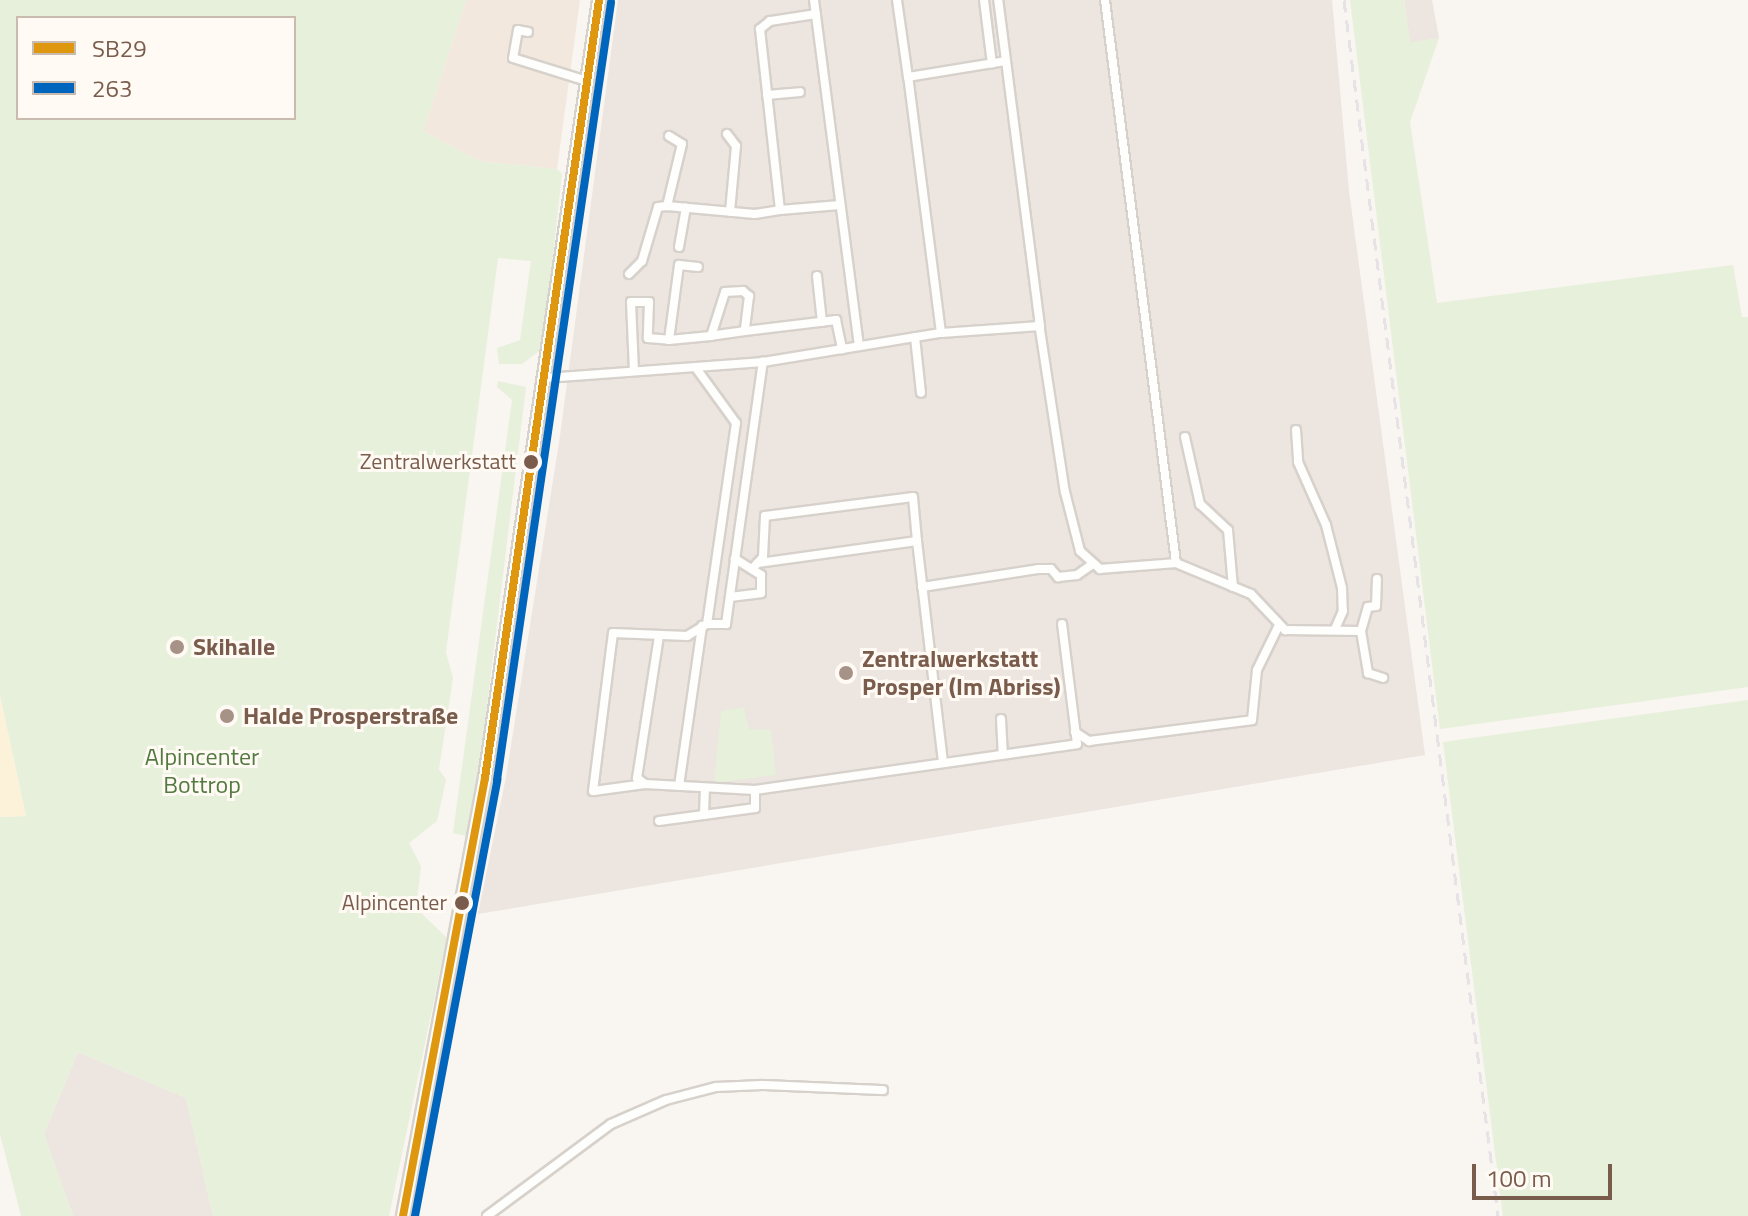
<!DOCTYPE html>
<meta charset="utf-8">
<style>
body{margin:0}
#map{position:relative;width:1748px;height:1216px;overflow:hidden;background:#f9f5f0;font-family:"Titillium Web",sans-serif}
div>[style]{position:absolute}
.residential>*{inset:0;background:#f2e8de}
.industrial>*{inset:0;background:#ede5e0}
.green>*{inset:0;background:#e7f0db}
.sand>*{inset:0;background:#fbf2d9}
.roads{filter:drop-shadow(2px 0 #d7d1cb) drop-shadow(-2px 0 #d7d1cb) drop-shadow(0 2px #d7d1cb) drop-shadow(0 -2px #d7d1cb)}
.street>*{height:8px;margin:-4px;padding:0 4px;transform-origin:4px;border-radius:4px;background:#fefefd}
.secondary>*{height:12px;margin:-6px;padding:0 6px;transform-origin:6px;border-radius:6px;background:#fefefd}
.rail>*{height:3px;margin-top:-1.5px;transform-origin:0;background:repeating-linear-gradient(90deg,#e6e3e7 0 12px,transparent 0 20px)}
.bus-1>*{height:8px;margin:-4px;padding:0 4px;transform-origin:4px;border-radius:4px;background:#de970f}
.bus-2>*{height:8px;margin:-4px;padding:0 4px;transform-origin:4px;border-radius:4px;background:#0065bd}
.dots>*{width:22px;height:22px;translate:-50% -50%;box-sizing:border-box;border:4px solid #fffaf3;border-radius:50%}
span{translate:-50% -50%;white-space:nowrap;text-align:center;line-height:1.15;-webkit-text-stroke:6px #fffaf3;paint-order:stroke}
.bus-label{font-size:22px;color:#7a5c4d}
.right{translate:-100% -50%;text-align:right}
.poi-label{font-size:24px;color:#7a5c4d;font-weight:700}
.left{translate:0 -50%;text-align:left}
.park-label{font-size:24px;color:#537a41}
.legend{position:absolute;left:16px;top:16px;width:280px;height:104px;box-sizing:border-box;background:#fffaf3;border:2px solid #cabbb1;margin:0;padding:10px 14px;list-style:none;font-size:24px;color:#7a5c4d}
.legend li{display:flex;align-items:center;gap:16px;height:40px}
.legend b{width:40px;border:2px solid #cabbb1}
.scale{position:absolute;left:1472px;top:1164px;width:140px;height:36px;box-sizing:border-box;border:4px solid #7a5c4d;border-top:0;padding-left:10px;font-size:24px;line-height:28px;white-space:nowrap;color:#7a5c4d;-webkit-text-stroke:6px #fffaf3;paint-order:stroke}
</style>
<div id="map">
<div class="residential">
<i style="clip-path:polygon(466px 0,580px 0,557px 169px,479px 161px,423px 131px)"></i>
</div>
<div class="industrial">
<i style="clip-path:polygon(618px 0,1332px 0,1349px 191px,1425px 755px,478px 914px,506px 777px,560px 436px)"></i>
<i style="clip-path:polygon(1404px 0,1432px 0,1439px 38px,1410px 43px)"></i>
<i style="clip-path:polygon(78px 1052px,186px 1098px,213px 1216px,73px 1216px,44px 1134px)"></i>
</div>
<div class="green">
<i style="clip-path:polygon(evenodd,0 0,466px 0,423px 131px,479px 161px,557px 169px,562px 174px,546px 320px,539px 351px,522px 364px,499px 364px,497px 348px,520px 340px,531px 261px,498px 258px,446px 652px,453px 678px,439px 769px,446px 780px,437px 821px,409px 843px,421px 866px,416px 908px,447px 938px,389px 1216px,213px 1216px,186px 1098px,78px 1052px,44px 1134px,73px 1216px,21px 1216px,0 1134px,0 817px,26px 816px,0 696px,0 0,18px 18px,294px 18px,294px 118px,18px 118px,18px 18px)"></i>
<i style="clip-path:polygon(1350px 0,1404px 0,1410px 42px,1439px 38px,1410px 122px,1437px 303px,1733px 265px,1742px 317px,1748px 317px,1748px 687px,1440px 729px)"></i>
<i style="clip-path:polygon(498px 381px,526px 387px,471px 837px,453px 833px,512px 400px,497px 387px)"></i>
<i style="clip-path:polygon(1748px 700px,1748px 1216px,1503px 1216px,1443px 742px)"></i>
<i style="clip-path:polygon(744px 707px,749px 729px,771px 730px,776px 775px,714px 783px,721px 711px)"></i>
</div>
<div class="sand">
<i style="clip-path:polygon(0 696px,26px 816px,0 817px)"></i>
</div>
<div class="roads">
<div class="street">
<i style="left:814px;top:0;width:349px;rotate:82.6deg"></i>
<i style="left:897px;top:0;width:78px;rotate:81.9deg"></i>
<i style="left:984px;top:0;width:64px;rotate:82.9deg"></i>
<i style="left:1105px;top:0;width:567px;rotate:82.81deg"></i>
<i style="left:1176px;top:563px;width:81px;rotate:22.5deg"></i>
<i style="left:1251px;top:594px;width:50px;rotate:46.6deg"></i>
<i style="left:1285px;top:630px;width:76px;rotate:0.8deg"></i>
<i style="left:1361px;top:631px;width:25px;rotate:-74deg"></i>
<i style="left:1368px;top:607px;width:8px;rotate:-7deg"></i>
<i style="left:1376px;top:606px;width:27px;rotate:-88deg"></i>
<i style="left:816px;top:14px;width:47px;rotate:171.3deg"></i>
<i style="left:770px;top:21px;width:13px;rotate:141deg"></i>
<i style="left:760px;top:29px;width:182px;rotate:83.7deg"></i>
<i style="left:780px;top:210px;width:60px;rotate:-4.8deg"></i>
<i style="left:528px;top:32px;width:10px;rotate:-169deg"></i>
<i style="left:518px;top:30px;width:28px;rotate:100deg"></i>
<i style="left:513px;top:58px;width:77px;rotate:17.3deg"></i>
<i style="left:767px;top:95px;width:33px;rotate:-5deg"></i>
<i style="left:727px;top:134px;width:15px;rotate:53deg"></i>
<i style="left:736px;top:146px;width:66px;rotate:95.2deg"></i>
<i style="left:669px;top:136px;width:15px;rotate:32deg"></i>
<i style="left:682px;top:144px;width:64px;rotate:103.6deg"></i>
<i style="left:667px;top:206px;width:88px;rotate:5.2deg"></i>
<i style="left:755px;top:214px;width:25px;rotate:-9deg"></i>
<i style="left:679px;top:247px;width:40px;rotate:-80deg"></i>
<i style="left:629px;top:274px;width:18px;rotate:-45deg"></i>
<i style="left:642px;top:261px;width:56px;rotate:-73.5deg"></i>
<i style="left:658px;top:207px;width:9px;rotate:-6deg"></i>
<i style="left:817px;top:276px;width:46px;rotate:83.8deg"></i>
<i style="left:1039px;top:323px;width:171px;rotate:81.3deg"></i>
<i style="left:1065px;top:492px;width:61px;rotate:75.7deg"></i>
<i style="left:1080px;top:551px;width:27px;rotate:42deg"></i>
<i style="left:1100px;top:569px;width:76px;rotate:-4.5deg"></i>
<i style="left:745px;top:331px;width:92px;rotate:-6.9deg"></i>
<i style="left:836px;top:320px;width:30px;rotate:78deg"></i>
<i style="left:941px;top:333px;width:258px;rotate:-97.3deg"></i>
<i style="left:908px;top:77px;width:99px;rotate:-9.3deg"></i>
<i style="left:915px;top:337px;width:56px;rotate:83.9deg"></i>
<i style="left:669px;top:340px;width:42px;rotate:-5.4deg"></i>
<i style="left:711px;top:336px;width:46px;rotate:-72.3deg"></i>
<i style="left:725px;top:292px;width:18px;rotate:-3deg"></i>
<i style="left:743px;top:291px;width:8px;rotate:40deg"></i>
<i style="left:749px;top:296px;width:35px;rotate:97deg"></i>
<i style="left:745px;top:331px;width:34px;rotate:172deg"></i>
<i style="left:696px;top:368px;width:68px;rotate:54deg"></i>
<i style="left:736px;top:423px;width:203px;rotate:98.2deg"></i>
<i style="left:634px;top:371px;width:69px;rotate:-92.5deg"></i>
<i style="left:631px;top:302px;width:18px"></i>
<i style="left:649px;top:302px;width:36px;rotate:92deg"></i>
<i style="left:648px;top:338px;width:21px;rotate:5deg"></i>
<i style="left:669px;top:340px;width:76px;rotate:-82.4deg"></i>
<i style="left:679px;top:265px;width:19px;rotate:6deg"></i>
<i style="left:546px;top:378px;width:218px;rotate:-4.2deg"></i>
<i style="left:763px;top:362px;width:180px;rotate:-9.3deg"></i>
<i style="left:941px;top:333px;width:99px;rotate:-4deg"></i>
<i style="left:1040px;top:326px;width:329px;rotate:-97.3deg"></i>
<i style="left:1296px;top:430px;width:32px;rotate:86deg"></i>
<i style="left:1298px;top:462px;width:69px;rotate:66deg"></i>
<i style="left:1326px;top:525px;width:65px;rotate:75.7deg"></i>
<i style="left:1342px;top:588px;width:23px;rotate:88deg"></i>
<i style="left:1343px;top:611px;width:20px;rotate:114deg"></i>
<i style="left:1185px;top:437px;width:69px;rotate:77.4deg"></i>
<i style="left:1200px;top:504px;width:38px;rotate:43deg"></i>
<i style="left:1228px;top:530px;width:57px;rotate:85deg"></i>
<i style="left:917px;top:541px;width:222px;rotate:83.3deg"></i>
<i style="left:752px;top:569px;width:16px;rotate:-47deg"></i>
<i style="left:763px;top:557px;width:41px;rotate:-87.2deg"></i>
<i style="left:765px;top:516px;width:149px;rotate:-7.3deg"></i>
<i style="left:913px;top:497px;width:44px;rotate:84.8deg"></i>
<i style="left:917px;top:541px;width:161px;rotate:172.1deg"></i>
<i style="left:922px;top:587px;width:117px;rotate:-8.8deg"></i>
<i style="left:1038px;top:569px;width:13px"></i>
<i style="left:1051px;top:569px;width:11px;rotate:49deg"></i>
<i style="left:1058px;top:577px;width:19px;rotate:-6deg"></i>
<i style="left:1077px;top:575px;width:19px;rotate:-35deg"></i>
<i style="left:730px;top:597px;width:31px;rotate:-7deg"></i>
<i style="left:761px;top:593px;width:18px;rotate:-90deg"></i>
<i style="left:761px;top:575px;width:31px;rotate:-148deg"></i>
<i style="left:1361px;top:631px;width:43px;rotate:80.5deg"></i>
<i style="left:1368px;top:673px;width:16px;rotate:18deg"></i>
<i style="left:659px;top:636px;width:144px;rotate:98.8deg"></i>
<i style="left:637px;top:778px;width:10px;rotate:37deg"></i>
<i style="left:645px;top:784px;width:110px;rotate:3.1deg"></i>
<i style="left:755px;top:790px;width:325px;rotate:-8.1deg"></i>
<i style="left:1077px;top:744px;width:121px;rotate:-97.1deg"></i>
<i style="left:1001px;top:719px;width:34px;rotate:87deg"></i>
<i style="left:1075px;top:732px;width:17px;rotate:33deg"></i>
<i style="left:1089px;top:741px;width:164px;rotate:-7.3deg"></i>
<i style="left:1252px;top:720px;width:50px;rotate:-84.3deg"></i>
<i style="left:1257px;top:670px;width:50px;rotate:-63.9deg"></i>
<i style="left:645px;top:784px;width:52px;rotate:172.3deg"></i>
<i style="left:593px;top:791px;width:159px;rotate:-82.8deg"></i>
<i style="left:613px;top:633px;width:74px;rotate:2.3deg"></i>
<i style="left:687px;top:636px;width:23px;rotate:-31deg"></i>
<i style="left:707px;top:624px;width:19px"></i>
<i style="left:726px;top:624px;width:265px;rotate:-82deg"></i>
<i style="left:679px;top:786px;width:162px;rotate:-81.8deg"></i>
<i style="left:704px;top:815px;width:27px;rotate:-88deg"></i>
<i style="left:659px;top:821px;width:97px;rotate:-7.7deg"></i>
<i style="left:755px;top:808px;width:18px;rotate:-90deg"></i>
<i style="left:487px;top:1216px;width:154px;rotate:-36.6deg"></i>
<i style="left:611px;top:1124px;width:60px;rotate:-23.6deg"></i>
<i style="left:666px;top:1100px;width:52px;rotate:-14.6deg"></i>
<i style="left:716px;top:1087px;width:46px;rotate:-2.5deg"></i>
<i style="left:762px;top:1085px;width:121px;rotate:2.4deg"></i>
</div>
<div class="secondary">
<i style="left:403px;top:1216px;width:446px;rotate:-79.4deg"></i>
<i style="left:485px;top:778px;width:786px;rotate:-81.66deg"></i>
</div>
</div>
<div class="rail">
<i style="left:1344px;top:0;width:1226px;rotate:82.78deg"></i>
</div>
<div class="bus-1">
<i style="left:403px;top:1216px;width:446px;rotate:-79.4deg"></i>
<i style="left:485px;top:778px;width:786px;rotate:-81.66deg"></i>
</div>
<div class="bus-2">
<i style="left:415px;top:1216px;width:444px;rotate:-79.3deg"></i>
<i style="left:497px;top:780px;width:786px;rotate:-81.66deg"></i>
</div>
<div class="dots">
<i style="left:531px;top:462px;background:#7a5c4d"></i>
<i style="left:177px;top:647px;background:#a69286"></i>
<i style="left:846px;top:673px;background:#a69286"></i>
<i style="left:227px;top:716px;background:#a69286"></i>
<i style="left:462px;top:903px;background:#7a5c4d"></i>
</div>
<div class="bus-label">
<span class="right" style="left:516px;top:462px">Zentralwerkstatt</span>
<span class="right" style="left:447px;top:903px">Alpincenter</span>
</div>
<div class="poi-label">
<span class="left" style="left:193px;top:647px">Skihalle</span>
<span class="left" style="left:862px;top:673px">Zentralwerkstatt<br>Prosper (Im Abriss)</span>
<span class="left" style="left:243px;top:716px">Halde Prosperstraße</span>
</div>
<div class="park-label">
<span style="left:202px;top:771px">Alpincenter<br>Bottrop</span>
</div>
<ul class="legend">
<li><b style="height:10px;background:#de970f"></b>SB29</li>
<li><b style="height:10px;background:#0065bd"></b>263</li>
</ul>
<div class="scale">100 m</div>
</div>
